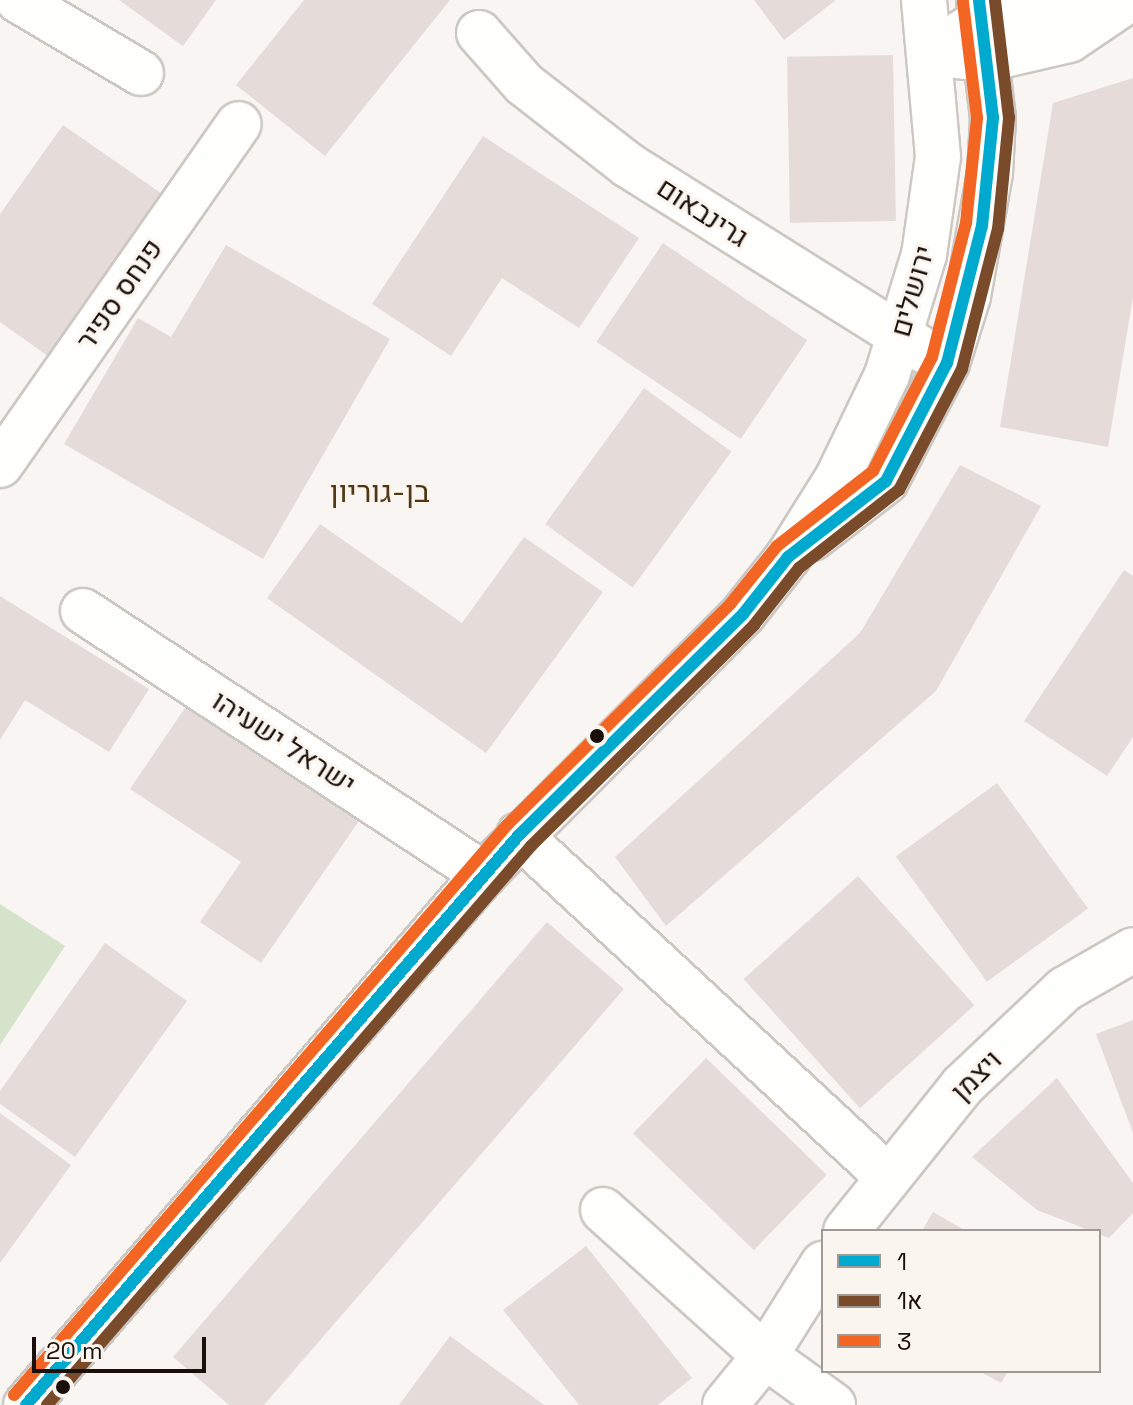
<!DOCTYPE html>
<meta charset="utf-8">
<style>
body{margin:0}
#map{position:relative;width:1133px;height:1405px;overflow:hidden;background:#f8f5f3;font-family:"Space Grotesk",Heebo,sans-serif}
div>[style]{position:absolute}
.green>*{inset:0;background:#d4e3ca}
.building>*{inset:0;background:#e5dcda;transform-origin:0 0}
.roads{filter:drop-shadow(2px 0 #cdc7c2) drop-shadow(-2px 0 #cdc7c2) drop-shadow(0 2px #cdc7c2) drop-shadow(0 -2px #cdc7c2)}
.minor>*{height:44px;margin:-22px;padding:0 22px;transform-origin:22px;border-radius:22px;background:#fefefd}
.bus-1>*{height:12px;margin:-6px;padding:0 6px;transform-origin:6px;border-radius:6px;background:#00a9ce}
.bus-2>*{height:12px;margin:-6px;padding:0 6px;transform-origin:6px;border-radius:6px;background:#7a4b2a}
.bus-3>*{height:12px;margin:-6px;padding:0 6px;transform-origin:6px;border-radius:6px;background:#f26522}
.dots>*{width:22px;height:22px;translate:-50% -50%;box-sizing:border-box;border:4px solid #fbf5f0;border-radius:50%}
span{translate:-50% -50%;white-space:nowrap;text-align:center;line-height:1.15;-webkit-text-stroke:6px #fbf5f0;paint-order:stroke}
.street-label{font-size:28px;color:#1a1009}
.neighbourhood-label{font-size:30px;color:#503715}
.legend{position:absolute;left:821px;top:1229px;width:280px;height:144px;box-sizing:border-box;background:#fbf5f0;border:2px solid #a19994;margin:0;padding:10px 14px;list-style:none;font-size:24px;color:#1a1009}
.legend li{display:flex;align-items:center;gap:16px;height:40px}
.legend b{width:40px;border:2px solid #a19994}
.scale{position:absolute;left:32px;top:1337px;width:174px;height:36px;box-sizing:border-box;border:4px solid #1a1009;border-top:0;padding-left:10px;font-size:24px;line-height:28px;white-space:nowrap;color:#1a1009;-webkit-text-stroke:6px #fbf5f0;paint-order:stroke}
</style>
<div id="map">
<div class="green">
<i style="clip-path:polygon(0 904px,65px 946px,0 1045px)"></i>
</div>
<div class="building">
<i style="clip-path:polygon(119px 0,216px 0,183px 46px)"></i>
<i style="clip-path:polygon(304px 0,450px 0,325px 156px,236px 85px)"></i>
<i style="clip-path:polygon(754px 0,836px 0,784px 40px)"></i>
<i style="left:893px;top:55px;width:166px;height:106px;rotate:89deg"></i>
<i style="clip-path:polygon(1133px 78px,1133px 297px,1108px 447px,1000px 427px,1053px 103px)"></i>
<i style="clip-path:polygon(63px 125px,168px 198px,52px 359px,0 322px,0 214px)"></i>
<i style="clip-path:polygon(483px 136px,639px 238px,579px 328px,502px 278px,451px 356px,372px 304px)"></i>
<i style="left:663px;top:243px;width:174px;height:119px;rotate:34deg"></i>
<i style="clip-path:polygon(226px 245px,390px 339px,263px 559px,64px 444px,138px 318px,171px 337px)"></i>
<i style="left:644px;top:388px;width:108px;height:168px;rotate:36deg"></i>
<i style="clip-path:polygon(960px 465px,1041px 506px,936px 691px,666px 926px,615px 857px,860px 633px)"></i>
<i style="clip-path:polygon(320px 524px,462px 623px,524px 537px,603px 592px,486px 753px,267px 598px)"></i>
<i style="clip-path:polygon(1124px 570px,1133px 576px,1133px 737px,1107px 776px,1024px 721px)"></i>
<i style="clip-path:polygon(0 596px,149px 689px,109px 752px,25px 700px,0 740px)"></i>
<i style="clip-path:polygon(189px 702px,361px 818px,261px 963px,200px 922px,241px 862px,130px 789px)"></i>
<i style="left:997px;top:783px;width:155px;height:125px;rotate:54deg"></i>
<i style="left:858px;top:876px;width:174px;height:154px;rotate:48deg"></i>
<i style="clip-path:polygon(547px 922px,624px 989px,264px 1405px,229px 1405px,173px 1357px)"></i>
<i style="clip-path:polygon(105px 943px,187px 1001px,75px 1157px,0 1104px,0 1091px)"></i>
<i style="clip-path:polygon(1133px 1020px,1133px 1133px,1096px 1034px)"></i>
<i style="left:706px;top:1058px;width:168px;height:105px;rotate:44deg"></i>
<i style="clip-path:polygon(1057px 1078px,1133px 1183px,1133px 1213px,1109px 1238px,1037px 1210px,972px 1157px)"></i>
<i style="clip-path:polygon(0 1113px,71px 1165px,0 1263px)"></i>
<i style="clip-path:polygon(933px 1212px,966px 1231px,922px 1231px)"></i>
<i style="clip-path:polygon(586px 1246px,692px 1378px,658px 1405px,579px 1405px,503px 1310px)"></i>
<i style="clip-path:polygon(450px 1336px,544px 1405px,399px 1405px)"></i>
<i style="clip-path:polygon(979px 1371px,1008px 1371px,1001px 1383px)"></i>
</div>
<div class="roads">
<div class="minor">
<i style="left:18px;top:0;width:143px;rotate:30.7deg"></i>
<i style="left:479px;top:33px;width:68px;rotate:48.6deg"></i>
<i style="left:524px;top:84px;width:132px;rotate:37.9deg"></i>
<i style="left:628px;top:165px;width:350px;rotate:32.1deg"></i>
<i style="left:960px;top:34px;width:28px;rotate:-32deg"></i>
<i style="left:984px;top:19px;width:66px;rotate:-12.3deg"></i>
<i style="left:1048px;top:5px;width:68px"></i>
<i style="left:957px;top:56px;width:30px;rotate:6deg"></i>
<i style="left:987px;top:59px;width:84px;rotate:-13deg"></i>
<i style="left:1069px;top:40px;width:71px;rotate:-34.1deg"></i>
<i style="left:0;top:465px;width:416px;rotate:-55deg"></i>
<i style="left:812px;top:538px;width:93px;rotate:-37.6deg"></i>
<i style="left:886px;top:481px;width:133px;rotate:-62.7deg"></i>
<i style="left:947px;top:363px;width:70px;rotate:-72.6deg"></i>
<i style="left:968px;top:296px;width:125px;rotate:-79.9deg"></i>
<i style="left:990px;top:173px;width:55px;rotate:-86.9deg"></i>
<i style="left:993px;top:118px;width:119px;rotate:-96.8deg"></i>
<i style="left:83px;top:611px;width:480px;rotate:33.3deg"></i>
<i style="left:519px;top:835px;width:502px;rotate:42.82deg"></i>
<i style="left:603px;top:1210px;width:218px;rotate:42deg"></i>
<i style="left:765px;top:1356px;width:84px;rotate:35.8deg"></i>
<i style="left:846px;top:1231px;width:186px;rotate:-51.3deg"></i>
<i style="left:962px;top:1086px;width:141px;rotate:-43.3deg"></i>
<i style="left:1065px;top:989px;width:78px;rotate:-29.8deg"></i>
<i style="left:26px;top:1405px;width:701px;rotate:-49.22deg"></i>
<i style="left:484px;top:874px;width:367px;rotate:-45.1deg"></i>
<i style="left:743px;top:614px;width:73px;rotate:-51.7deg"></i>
<i style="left:788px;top:557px;width:92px;rotate:-57.9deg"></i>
<i style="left:837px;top:479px;width:115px;rotate:-64.3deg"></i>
<i style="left:887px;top:375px;width:126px;rotate:-72.9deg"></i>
<i style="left:924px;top:255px;width:99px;rotate:-81.9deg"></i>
<i style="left:938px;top:157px;width:158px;rotate:-95.1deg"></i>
<i style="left:725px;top:1405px;width:63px;rotate:-50.8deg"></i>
<i style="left:765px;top:1356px;width:109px;rotate:-57.8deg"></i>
</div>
</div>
<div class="bus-1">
<i style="left:26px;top:1405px;width:754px;rotate:-49.14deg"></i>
<i style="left:519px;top:835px;width:315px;rotate:-44.6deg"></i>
<i style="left:743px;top:614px;width:73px;rotate:-51.7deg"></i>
<i style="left:788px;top:557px;width:124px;rotate:-37.8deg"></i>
<i style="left:886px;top:481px;width:133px;rotate:-62.7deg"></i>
<i style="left:947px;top:363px;width:141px;rotate:-75.7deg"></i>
<i style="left:982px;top:226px;width:109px;rotate:-84.2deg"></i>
<i style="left:993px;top:118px;width:119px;rotate:-96.8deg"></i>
</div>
<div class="bus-2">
<i style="left:47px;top:1405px;width:739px;rotate:-49.11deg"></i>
<i style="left:531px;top:846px;width:314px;rotate:-44.7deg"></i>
<i style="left:754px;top:625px;width:73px;rotate:-51.7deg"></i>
<i style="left:799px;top:568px;width:127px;rotate:-38deg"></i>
<i style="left:899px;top:490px;width:136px;rotate:-62.5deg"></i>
<i style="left:962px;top:369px;width:145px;rotate:-75.6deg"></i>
<i style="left:998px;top:229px;width:112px;rotate:-84.3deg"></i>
<i style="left:1009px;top:118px;width:119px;rotate:-96.8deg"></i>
</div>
<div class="bus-3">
<i style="left:14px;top:1395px;width:754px;rotate:-49.14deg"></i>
<i style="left:507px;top:825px;width:315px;rotate:-44.7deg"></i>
<i style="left:731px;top:603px;width:73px;rotate:-51.1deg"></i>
<i style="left:777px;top:546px;width:122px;rotate:-38deg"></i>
<i style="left:873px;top:471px;width:128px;rotate:-62.6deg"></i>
<i style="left:932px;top:357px;width:138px;rotate:-75.8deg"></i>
<i style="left:966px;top:223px;width:106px;rotate:-84deg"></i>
<i style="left:977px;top:118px;width:117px;rotate:-96.9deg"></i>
</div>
<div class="dots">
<i style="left:597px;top:736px;background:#1a1009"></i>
<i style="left:63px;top:1387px;background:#1a1009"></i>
</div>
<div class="street-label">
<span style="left:703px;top:212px;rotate:33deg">גרינבאום</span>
<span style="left:912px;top:291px;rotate:-74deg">ירושלים</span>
<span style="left:119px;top:294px;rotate:-55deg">פנחס ספיר</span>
<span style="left:284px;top:742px;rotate:33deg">ישראל ישעיהו</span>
<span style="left:976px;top:1075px;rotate:-45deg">ויצמן</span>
</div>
<div class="neighbourhood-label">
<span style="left:380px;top:492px">בן-גוריון</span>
</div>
<ul class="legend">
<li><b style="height:10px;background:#00a9ce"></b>1</li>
<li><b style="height:10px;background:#7a4b2a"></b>1א</li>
<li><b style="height:10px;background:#f26522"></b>3</li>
</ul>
<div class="scale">20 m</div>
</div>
